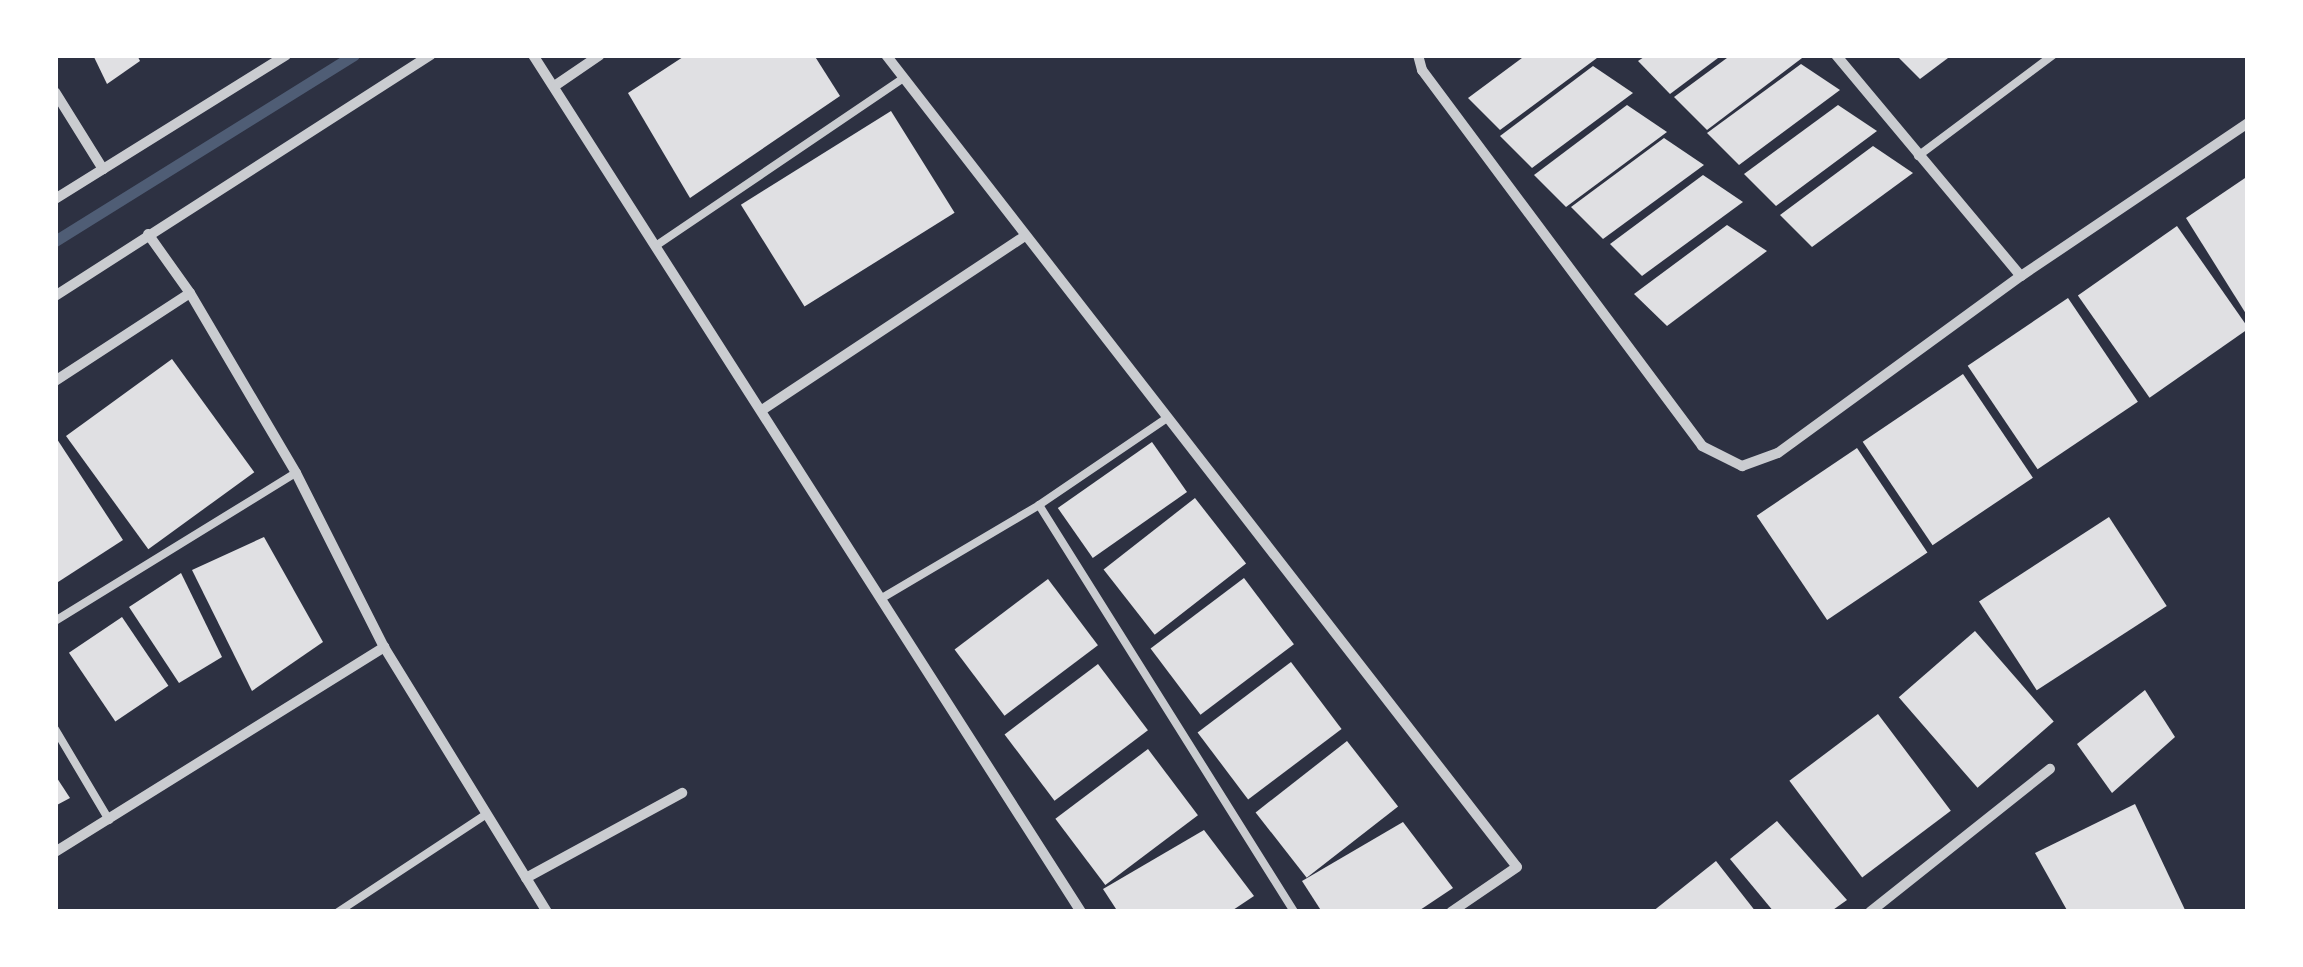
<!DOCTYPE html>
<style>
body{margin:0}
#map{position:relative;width:2303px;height:967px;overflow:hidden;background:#2d3142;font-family:Jost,sans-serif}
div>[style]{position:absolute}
.stream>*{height:11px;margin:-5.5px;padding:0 5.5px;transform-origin:5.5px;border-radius:5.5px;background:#4f5d75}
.building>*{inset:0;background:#e0e0e3;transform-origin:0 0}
.service>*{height:8px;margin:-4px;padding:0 4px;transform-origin:4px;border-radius:4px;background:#caccd0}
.minor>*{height:10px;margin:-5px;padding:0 5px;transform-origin:5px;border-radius:5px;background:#caccd0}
span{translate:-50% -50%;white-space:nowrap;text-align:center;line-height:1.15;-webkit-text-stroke:8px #fff;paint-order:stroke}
.frame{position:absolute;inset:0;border:58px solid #fff;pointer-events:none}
</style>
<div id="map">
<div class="stream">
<i style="left:55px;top:241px;width:352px;rotate:-31.9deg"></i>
</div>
<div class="building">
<i style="clip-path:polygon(93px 55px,137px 55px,140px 61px,107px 84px)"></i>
<i style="clip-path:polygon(686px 55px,814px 55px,840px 96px,690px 198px,628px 93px)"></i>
<i style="clip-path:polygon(1526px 55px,1601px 55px,1500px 130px,1468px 98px)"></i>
<i style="clip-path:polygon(1647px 55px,1722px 55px,1670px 94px,1638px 61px)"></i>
<i style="clip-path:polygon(1731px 55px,1806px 55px,1707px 130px,1674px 97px)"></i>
<i style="clip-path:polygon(1896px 55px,1952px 55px,1920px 79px)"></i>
<i style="clip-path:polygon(1801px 64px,1840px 90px,1739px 165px,1707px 133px)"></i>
<i style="clip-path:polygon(1593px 66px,1633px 93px,1532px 168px,1500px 136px)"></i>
<i style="clip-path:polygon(1627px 105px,1667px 132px,1566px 207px,1534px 175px)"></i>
<i style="clip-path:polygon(1838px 105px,1877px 131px,1776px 206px,1744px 174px)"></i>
<i style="left:891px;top:111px;width:120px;height:177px;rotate:58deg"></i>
<i style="clip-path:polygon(1664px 138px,1704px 165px,1603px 239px,1571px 207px)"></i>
<i style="clip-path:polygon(1873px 146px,1913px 173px,1812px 247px,1780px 215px)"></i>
<i style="clip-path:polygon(1703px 175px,1743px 202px,1642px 276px,1610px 244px)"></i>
<i style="clip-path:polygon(2248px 176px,2248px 317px,2186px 218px)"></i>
<i style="clip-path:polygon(1727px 225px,1767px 251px,1667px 326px,1634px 294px)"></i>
<i style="left:2177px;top:226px;width:125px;height:121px;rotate:55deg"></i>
<i style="left:2068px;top:298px;width:125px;height:121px;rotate:56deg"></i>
<i style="left:172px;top:359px;width:140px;height:131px;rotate:54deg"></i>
<i style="left:1963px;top:374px;width:125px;height:121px;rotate:56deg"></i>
<i style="clip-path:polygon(55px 436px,123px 540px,55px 584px)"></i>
<i style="left:1152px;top:442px;width:61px;height:115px;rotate:55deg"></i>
<i style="left:1857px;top:448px;width:126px;height:121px;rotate:56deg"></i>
<i style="left:1195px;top:498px;width:83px;height:116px;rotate:52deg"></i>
<i style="left:2109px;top:517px;width:106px;height:155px;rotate:57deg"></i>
<i style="clip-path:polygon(264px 537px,323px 642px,252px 691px,192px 570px)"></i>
<i style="clip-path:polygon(181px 573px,222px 657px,179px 683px,129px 607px)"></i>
<i style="left:1244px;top:578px;width:83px;height:117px;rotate:53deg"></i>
<i style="left:1048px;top:579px;width:83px;height:117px;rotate:53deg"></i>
<i style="left:122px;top:617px;width:83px;height:64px;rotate:56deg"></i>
<i style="left:1975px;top:631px;width:120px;height:101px;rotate:49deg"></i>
<i style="left:1291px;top:662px;width:84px;height:117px;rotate:53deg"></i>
<i style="left:1098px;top:664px;width:83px;height:117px;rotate:53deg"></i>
<i style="clip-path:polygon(2145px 690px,2175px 737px,2112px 793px,2077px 744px)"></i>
<i style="left:1878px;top:714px;width:121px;height:111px;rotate:53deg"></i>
<i style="left:1347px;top:741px;width:83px;height:116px;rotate:52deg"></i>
<i style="left:1148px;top:749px;width:83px;height:116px;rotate:53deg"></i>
<i style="clip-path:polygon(55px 775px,70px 798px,55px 806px)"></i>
<i style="clip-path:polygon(2135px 804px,2186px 912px,2068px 912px,2035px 853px)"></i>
<i style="clip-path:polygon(1777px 821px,1847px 900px,1830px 912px,1774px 912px,1730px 859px)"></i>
<i style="clip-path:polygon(1403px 822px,1453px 888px,1417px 912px,1322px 912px,1302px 881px)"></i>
<i style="clip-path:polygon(1204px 830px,1254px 896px,1230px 912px,1118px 912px,1103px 889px)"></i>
<i style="clip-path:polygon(1716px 861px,1756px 912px,1652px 912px)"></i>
</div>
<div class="service">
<i style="left:1918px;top:156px;width:169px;rotate:-36.8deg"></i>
<i style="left:657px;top:245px;width:296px;rotate:-34.1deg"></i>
<i style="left:1039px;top:505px;width:480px;rotate:57.9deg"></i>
<i style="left:882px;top:598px;width:182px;rotate:-30.6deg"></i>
<i style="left:1039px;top:505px;width:155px;rotate:-34.2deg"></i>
<i style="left:55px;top:621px;width:283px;rotate:-31.6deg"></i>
<i style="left:55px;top:729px;width:106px;rotate:59.3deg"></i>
<i style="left:338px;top:912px;width:176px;rotate:-33.4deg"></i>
</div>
<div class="minor">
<i style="left:533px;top:55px;width:1017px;rotate:57.4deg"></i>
<i style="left:886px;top:55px;width:1028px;rotate:52.15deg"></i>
<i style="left:1517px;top:867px;width:80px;rotate:145.7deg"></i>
<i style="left:1418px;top:55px;width:16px;rotate:75deg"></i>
<i style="left:1422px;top:70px;width:469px;rotate:53.3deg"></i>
<i style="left:1702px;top:446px;width:45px;rotate:26.6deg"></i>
<i style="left:1742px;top:466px;width:38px;rotate:-20deg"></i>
<i style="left:1778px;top:453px;width:301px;rotate:-36.1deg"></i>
<i style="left:2021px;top:276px;width:274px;rotate:-34deg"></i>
<i style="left:1836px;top:55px;width:288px;rotate:50.1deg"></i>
<i style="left:556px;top:85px;width:53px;rotate:-34.3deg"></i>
<i style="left:55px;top:92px;width:91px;rotate:58.1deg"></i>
<i style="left:55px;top:199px;width:272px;rotate:-31.9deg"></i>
<i style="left:148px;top:234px;width:72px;rotate:54.6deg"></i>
<i style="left:190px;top:293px;width:209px;rotate:59.5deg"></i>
<i style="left:296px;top:473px;width:195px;rotate:63.2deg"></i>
<i style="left:384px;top:647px;width:311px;rotate:58.4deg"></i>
<i style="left:55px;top:296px;width:447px;rotate:-32.7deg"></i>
<i style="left:55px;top:381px;width:161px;rotate:-33.1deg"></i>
<i style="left:762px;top:410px;width:315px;rotate:-33.5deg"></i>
<i style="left:55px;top:852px;width:388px;rotate:-31.9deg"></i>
<i style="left:526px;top:878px;width:178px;rotate:-28.6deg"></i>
<i style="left:1870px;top:912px;width:230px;rotate:-38.5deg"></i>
</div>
<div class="frame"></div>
</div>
